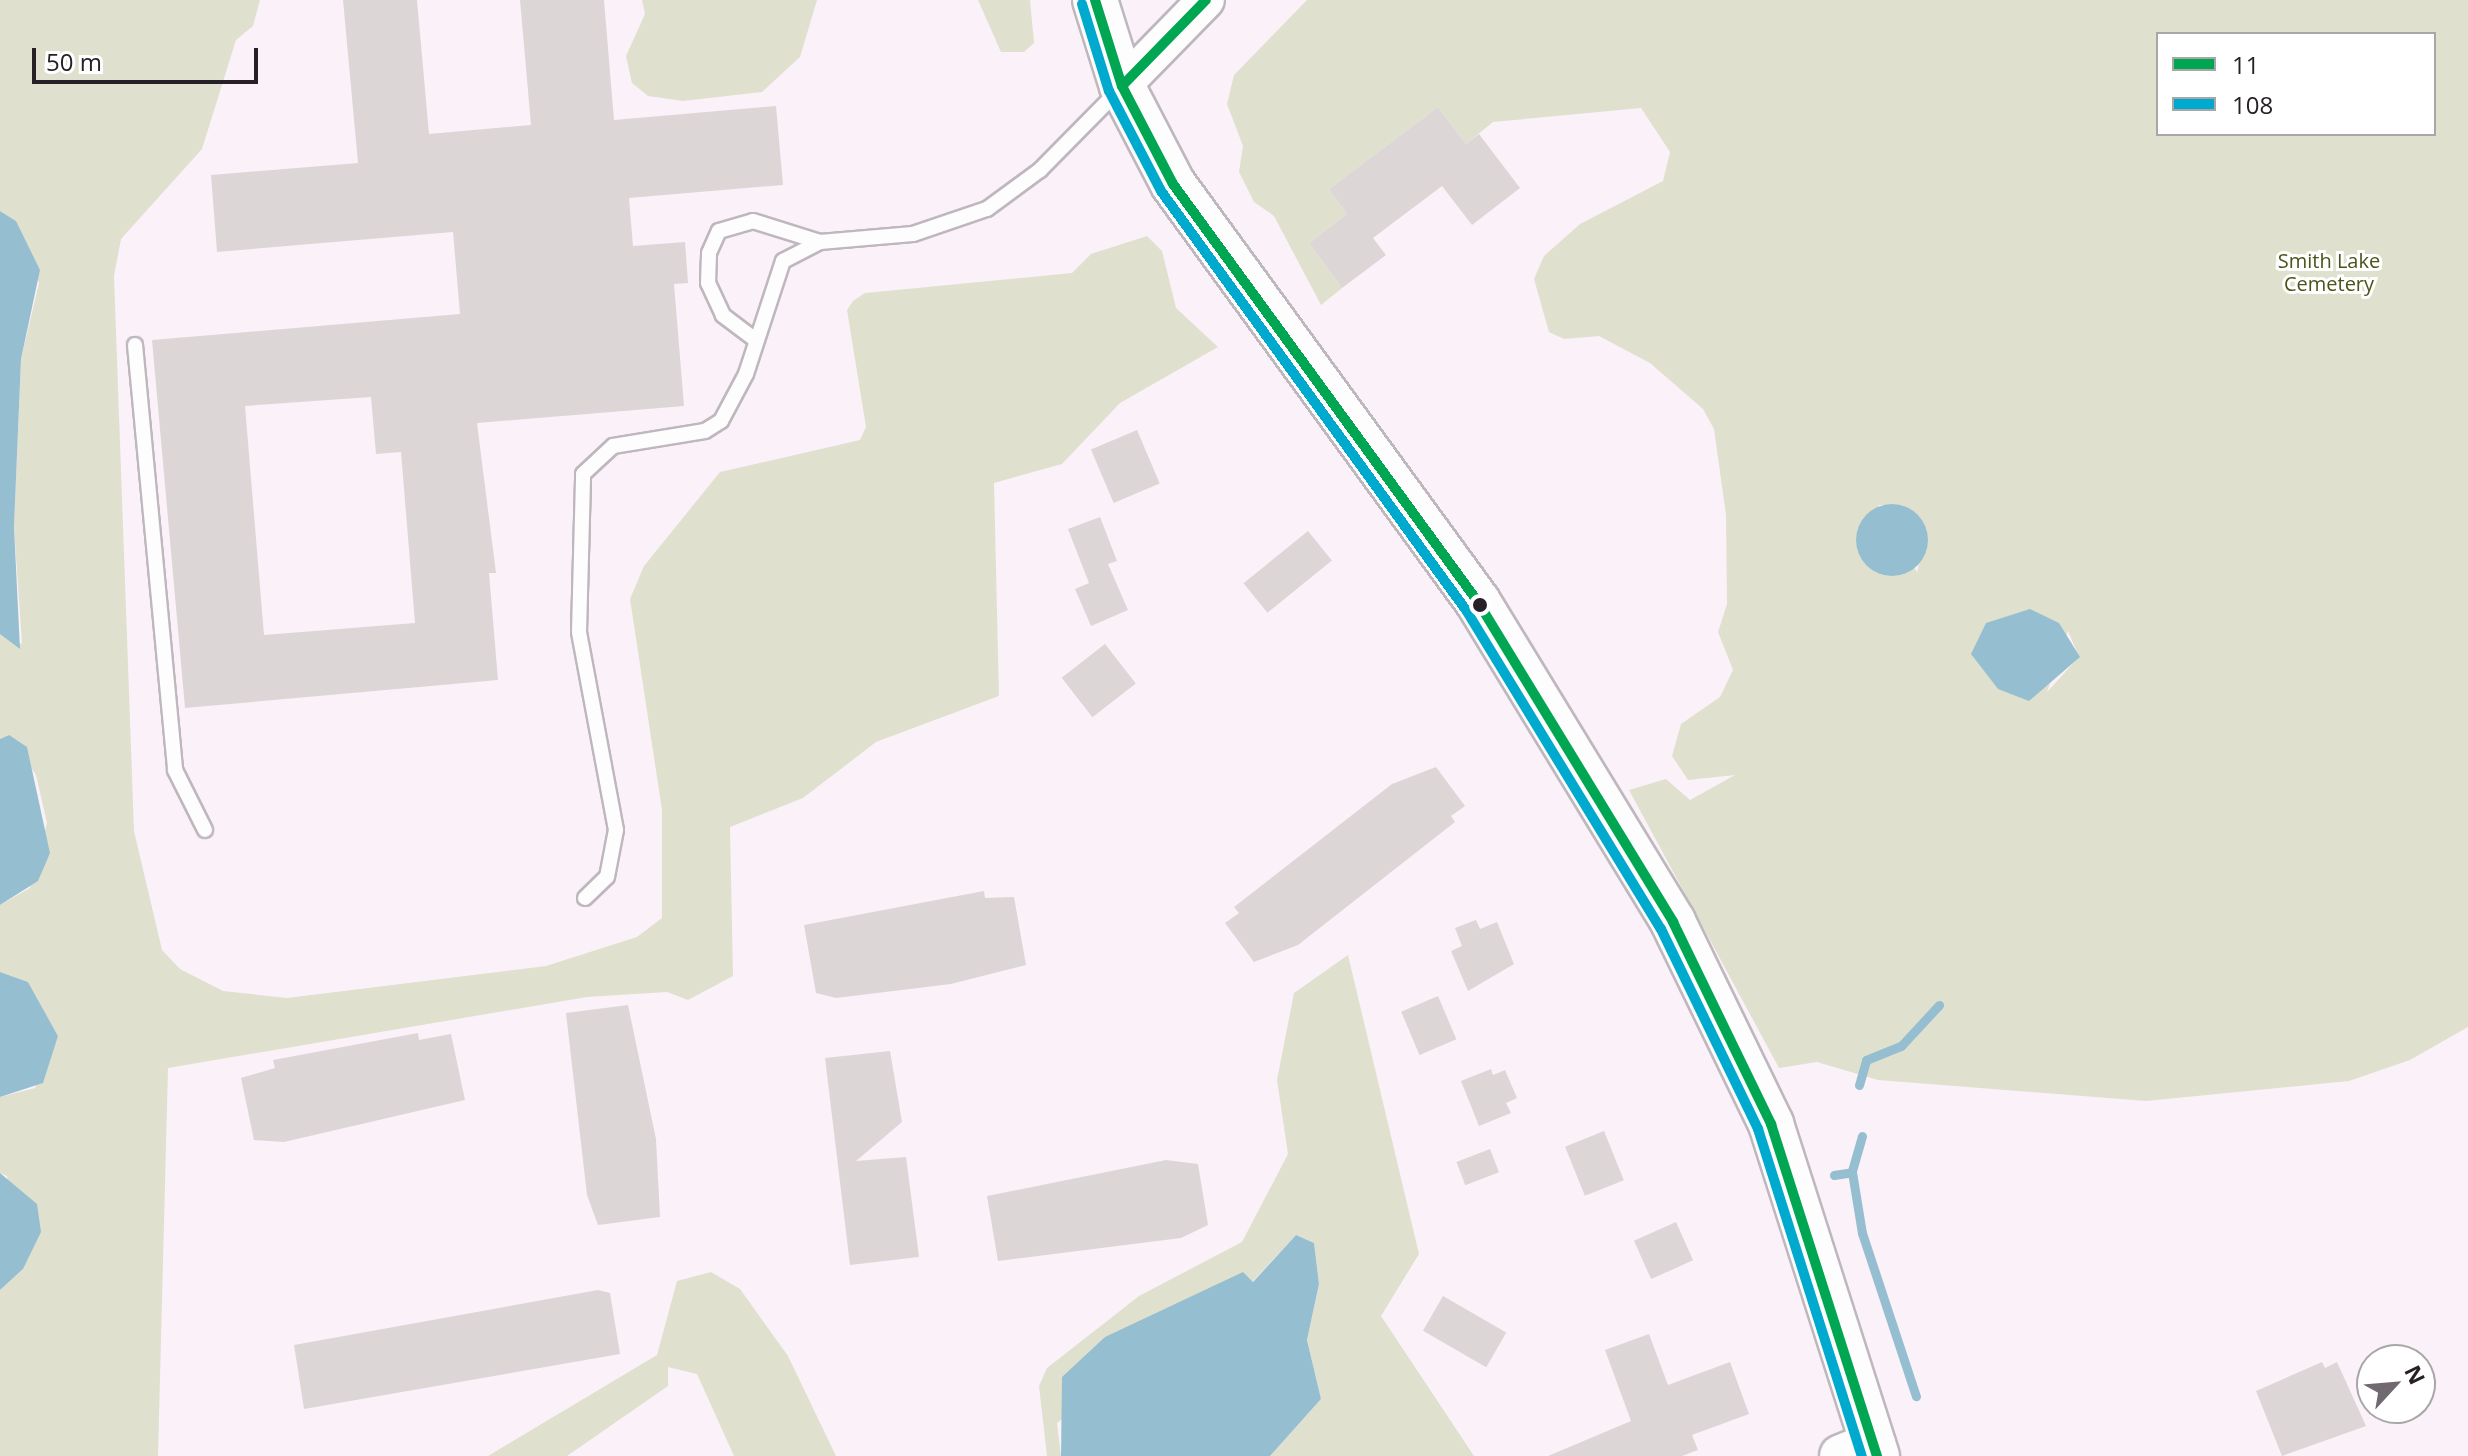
<!DOCTYPE html>
<style>
body{margin:0}
#map{position:relative;width:2468px;height:1456px;overflow:hidden;background:#fbf1f9;font-family:"Open Sans",sans-serif}
div>[style]{position:absolute}
.green>*{inset:0;background:#e0e0cf}
.water>*{inset:0;background:#95bfd0}
.round{border-radius:50%}
.stream>*{height:9px;margin:-4.5px;padding:0 4.5px;transform-origin:4.5px;border-radius:4.5px;background:#95bfd0}
.building>*{inset:0;background:#ddd6d6;transform-origin:0 0}
.roads{filter:drop-shadow(2px 0 #bfb7be) drop-shadow(-2px 0 #bfb7be) drop-shadow(0 2px #bfb7be) drop-shadow(0 -2px #bfb7be)}
.service>*{height:14px;margin:-7px;padding:0 7px;transform-origin:7px;border-radius:7px;background:#fefdfe}
.tertiary>*{height:36px;margin:-18px;padding:0 18px;transform-origin:18px;border-radius:18px;background:#fefdfe}
.secondary>*{height:42px;margin:-21px;padding:0 21px;transform-origin:21px;border-radius:21px;background:#fefdfe}
.primary>*{height:44px;margin:-22px;padding:0 22px;transform-origin:22px;border-radius:22px;background:#fefdfe}
.bus-1>*{height:10px;margin:-5px;padding:0 5px;transform-origin:5px;border-radius:5px;background:#00a651}
.bus-2>*{height:10px;margin:-5px;padding:0 5px;transform-origin:5px;border-radius:5px;background:#00a9ce}
.dots>*{width:22px;height:22px;translate:-50% -50%;box-sizing:border-box;border:4px solid #fff;border-radius:50%}
span{translate:-50% -50%;white-space:nowrap;text-align:center;line-height:1.15;-webkit-text-stroke:6px #fff;paint-order:stroke}
.park-label{font-size:20px;color:#4b5419}
.legend{position:absolute;left:2156px;top:32px;width:280px;height:104px;box-sizing:border-box;background:#fff;border:2px solid #a9a6a8;margin:0;padding:10px 14px;list-style:none;font-size:24px;color:#272026}
.legend li{display:flex;align-items:center;gap:16px;height:40px}
.legend b{width:40px;border:2px solid #a9a6a8}
.north{position:absolute;left:2356px;top:1344px;width:80px;height:80px;box-sizing:border-box;background:#fff;border:2px solid #a9a6a8;border-radius:50%;rotate:64deg;font-size:22px;font-weight:700;line-height:32px;text-align:center;color:#272026}
.north::after{content:'';display:block;margin:auto;width:28px;height:36px;background:#716970;clip-path:polygon(50% 0,100% 100%,50% 72%,0 100%)}
.scale{position:absolute;left:32px;top:48px;width:226px;height:36px;box-sizing:border-box;border:4px solid #272026;border-top:0;padding-left:10px;font-size:24px;line-height:28px;white-space:nowrap;color:#272026;-webkit-text-stroke:6px #fff;paint-order:stroke}
</style>
<div id="map">
<div class="green">
<i style="clip-path:polygon(0 0,260px 0,253px 26px,236px 40px,202px 149px,121px 239px,114px 276px,134px 831px,162px 950px,180px 969px,223px 991px,287px 998px,546px 966px,637px 937px,662px 918px,662px 810px,630px 599px,644px 566px,720px 472px,860px 440px,866px 427px,847px 310px,853px 301px,865px 293px,1072px 273px,1091px 254px,1147px 236px,1162px 251px,1176px 308px,1218px 347px,1120px 403px,1062px 464px,994px 483px,999px 696px,876px 742px,803px 798px,730px 827px,733px 976px,688px 1000px,667px 992px,587px 997px,168px 1068px,158px 1456px,0 1456px,0 1290px,23px 1269px,7px 1176px,0 1173px,0 1097px,35px 1088px,58px 1036px,28px 982px,0 972px,0 905px,30px 888px,47px 823px,36px 775px,9px 735px,0 739px,0 634px,22px 644px,14px 527px,21px 359px,39px 283px,16px 221px,0 211px)"></i>
<i style="clip-path:polygon(642px 0,817px 0,800px 57px,762px 92px,683px 101px,648px 96px,632px 83px,626px 56px,645px 14px)"></i>
<i style="clip-path:polygon(978px 0,1030px 0,1034px 43px,1024px 52px,1001px 52px)"></i>
<i style="clip-path:polygon(evenodd,1307px 0,2468px 0,2468px 1027px,2410px 1060px,2349px 1081px,2146px 1101px,1878px 1080px,1817px 1062px,1779px 1068px,1629px 790px,1666px 779px,1690px 800px,1735px 775px,1688px 780px,1672px 756px,1681px 724px,1720px 697px,1733px 670px,1718px 632px,1727px 604px,1726px 515px,1714px 429px,1703px 409px,1650px 363px,1599px 336px,1564px 339px,1549px 332px,1534px 279px,1544px 256px,1580px 224px,1663px 181px,1670px 152px,1641px 108px,1493px 122px,1466px 144px,1438px 107px,1329px 189px,1347px 214px,1309px 243px,1342px 288px,1321px 305px,1274px 216px,1254px 202px,1239px 172px,1243px 146px,1227px 104px,1234px 75px,1307px 0,2158px 34px,2434px 34px,2434px 134px,2158px 134px,2158px 34px,1307px 0,1878px 505px,1897px 505px,1927px 533px,1917px 572px,1878px 505px,1307px 0,2068px 631px,2079px 657px,2047px 692px,2068px 631px)"></i>
<i style="clip-path:polygon(1348px 955px,1419px 1254px,1381px 1316px,1474px 1456px,1270px 1456px,1321px 1399px,1307px 1340px,1319px 1284px,1314px 1243px,1296px 1235px,1252px 1282px,1057px 1423px,1061px 1456px,1047px 1456px,1039px 1386px,1047px 1368px,1139px 1296px,1242px 1242px,1288px 1154px,1277px 1080px,1294px 993px)"></i>
<i style="clip-path:polygon(711px 1272px,740px 1289px,788px 1356px,836px 1456px,734px 1456px,697px 1374px,668px 1367px,668px 1386px,567px 1456px,488px 1456px,657px 1355px,677px 1281px)"></i>
</div>
<div class="water">
<i style="clip-path:polygon(0 211px,16px 221px,40px 270px,21px 359px,14px 527px,20px 649px,0 634px)"></i>
<i class="round" style="left:1856px;top:504px;width:72px;height:72px"></i>
<i style="clip-path:polygon(2030px 609px,2059px 623px,2080px 657px,2029px 701px,1998px 689px,1971px 654px,1986px 623px)"></i>
<i style="clip-path:polygon(9px 735px,27px 747px,50px 853px,38px 881px,0 905px,0 739px)"></i>
<i style="clip-path:polygon(0 972px,28px 982px,58px 1036px,43px 1083px,0 1097px)"></i>
<i style="clip-path:polygon(0 1173px,37px 1204px,41px 1232px,23px 1269px,0 1290px)"></i>
<i style="clip-path:polygon(1296px 1235px,1314px 1243px,1319px 1284px,1307px 1340px,1321px 1399px,1270px 1456px,1061px 1456px,1062px 1377px,1105px 1337px,1243px 1272px,1253px 1282px)"></i>
</div>
<div class="stream">
<i style="left:1859px;top:1085px;width:26px;rotate:-74deg"></i>
<i style="left:1866px;top:1060px;width:38px;rotate:-22deg"></i>
<i style="left:1901px;top:1046px;width:56px;rotate:-47.2deg"></i>
<i style="left:1862px;top:1136px;width:37px;rotate:106deg"></i>
<i style="left:1852px;top:1172px;width:62px;rotate:80.7deg"></i>
<i style="left:1862px;top:1233px;width:172px;rotate:71.7deg"></i>
<i style="left:1834px;top:1175px;width:18px;rotate:-9deg"></i>
</div>
<div class="building">
<i style="clip-path:polygon(evenodd,343px 0,417px 0,429px 134px,531px 125px,520px 0,604px 0,614px 120px,776px 106px,783px 185px,629px 198px,633px 246px,685px 242px,688px 283px,674px 284px,684px 406px,477px 423px,496px 573px,489px 573px,498px 680px,185px 708px,152px 340px,460px 314px,453px 232px,217px 252px,211px 175px,358px 163px,343px 0,371px 397px,376px 454px,401px 452px,415px 623px,264px 635px,245px 406px,371px 397px)"></i>
<i style="clip-path:polygon(1438px 107px,1466px 144px,1479px 134px,1520px 188px,1472px 225px,1442px 186px,1373px 238px,1386px 255px,1342px 288px,1309px 243px,1347px 214px,1329px 189px)"></i>
<i style="left:1137px;top:430px;width:58px;height:50px;rotate:67deg"></i>
<i style="clip-path:polygon(1100px 517px,1117px 561px,1108px 564px,1128px 610px,1091px 626px,1075px 589px,1089px 583px,1068px 529px)"></i>
<i style="left:1308px;top:531px;width:38px;height:83px;rotate:51deg"></i>
<i style="left:1105px;top:644px;width:50px;height:55px;rotate:52deg"></i>
<i style="clip-path:polygon(1436px 767px,1465px 806px,1451px 816px,1455px 822px,1298px 945px,1254px 962px,1225px 923px,1239px 913px,1234px 907px,1392px 784px)"></i>
<i style="clip-path:polygon(984px 891px,985px 898px,1014px 897px,1026px 965px,951px 984px,836px 998px,816px 993px,804px 925px)"></i>
<i style="clip-path:polygon(1476px 920px,1480px 929px,1497px 922px,1514px 964px,1468px 991px,1451px 951px,1462px 946px,1455px 928px)"></i>
<i style="left:1438px;top:996px;width:47px;height:40px;rotate:67deg"></i>
<i style="clip-path:polygon(628px 1005px,656px 1139px,660px 1217px,598px 1225px,587px 1195px,566px 1013px)"></i>
<i style="clip-path:polygon(418px 1033px,419px 1040px,451px 1034px,465px 1100px,284px 1142px,254px 1140px,241px 1078px,275px 1068px,273px 1060px)"></i>
<i style="clip-path:polygon(890px 1051px,902px 1122px,856px 1161px,906px 1157px,919px 1257px,850px 1265px,825px 1058px)"></i>
<i style="clip-path:polygon(1491px 1069px,1493px 1075px,1505px 1070px,1517px 1098px,1506px 1103px,1511px 1113px,1479px 1126px,1461px 1081px)"></i>
<i style="left:1604px;top:1131px;width:53px;height:42px;rotate:68deg"></i>
<i style="left:1490px;top:1149px;width:25px;height:36px;rotate:69deg"></i>
<i style="clip-path:polygon(1166px 1160px,1198px 1164px,1208px 1225px,1181px 1238px,998px 1261px,987px 1196px)"></i>
<i style="left:1676px;top:1222px;width:42px;height:46px;rotate:66deg"></i>
<i style="clip-path:polygon(598px 1290px,610px 1293px,620px 1354px,304px 1409px,294px 1345px)"></i>
<i style="left:1443px;top:1296px;width:73px;height:40px;rotate:30deg"></i>
<i style="clip-path:polygon(1649px 1334px,1668px 1385px,1730px 1362px,1749px 1414px,1692px 1435px,1698px 1450px,1682px 1456px,1548px 1456px,1631px 1421px,1605px 1350px)"></i>
<i style="clip-path:polygon(2322px 1362px,2325px 1368px,2337px 1362px,2366px 1426px,2282px 1456px,2256px 1391px)"></i>
</div>
<div class="roads">
<div class="service">
<i style="left:753px;top:338px;width:38px;rotate:-143deg"></i>
<i style="left:723px;top:315px;width:35px;rotate:-115deg"></i>
<i style="left:708px;top:283px;width:30px;rotate:-88deg"></i>
<i style="left:709px;top:253px;width:24px;rotate:-66deg"></i>
<i style="left:719px;top:231px;width:35px;rotate:-16deg"></i>
<i style="left:753px;top:221px;width:70px;rotate:17.4deg"></i>
<i style="left:135px;top:345px;width:427px;rotate:84.6deg"></i>
<i style="left:175px;top:770px;width:67px;rotate:63.4deg"></i>
<i style="left:585px;top:898px;width:30px;rotate:-44deg"></i>
<i style="left:607px;top:877px;width:48px;rotate:-79.2deg"></i>
<i style="left:616px;top:830px;width:201px;rotate:-100.6deg"></i>
<i style="left:579px;top:632px;width:158px;rotate:-88.5deg"></i>
<i style="left:583px;top:474px;width:41px;rotate:-43deg"></i>
<i style="left:613px;top:446px;width:93px;rotate:-9.3deg"></i>
<i style="left:705px;top:431px;width:19px;rotate:-32deg"></i>
<i style="left:721px;top:421px;width:53px;rotate:-62deg"></i>
<i style="left:746px;top:374px;width:119px;rotate:-71.9deg"></i>
<i style="left:783px;top:261px;width:42px;rotate:-27.2deg"></i>
<i style="left:820px;top:242px;width:93px;rotate:-4.9deg"></i>
<i style="left:913px;top:234px;width:78px;rotate:-18.7deg"></i>
<i style="left:987px;top:209px;width:66px;rotate:-36.3deg"></i>
<i style="left:1040px;top:170px;width:111px;rotate:-45.4deg"></i>
</div>
<div class="tertiary">
<i style="left:1122px;top:86px;width:120px;rotate:-45.7deg"></i>
</div>
<div class="secondary">
<i style="left:1841px;top:1456px;width:35px;rotate:-22deg"></i>
</div>
<div class="primary">
<i style="left:1095px;top:0;width:90px;rotate:72.6deg"></i>
<i style="left:1122px;top:86px;width:110px;rotate:62.5deg"></i>
<i style="left:1173px;top:184px;width:517px;rotate:53.88deg"></i>
<i style="left:1478px;top:602px;width:375px;rotate:58.6deg"></i>
<i style="left:1673px;top:922px;width:225px;rotate:64.1deg"></i>
<i style="left:1771px;top:1124px;width:349px;rotate:72.3deg"></i>
</div>
</div>
<div class="bus-1">
<i style="left:1095px;top:0;width:90px;rotate:72.6deg"></i>
<i style="left:1122px;top:86px;width:110px;rotate:62.5deg"></i>
<i style="left:1173px;top:184px;width:517px;rotate:53.88deg"></i>
<i style="left:1478px;top:602px;width:375px;rotate:58.6deg"></i>
<i style="left:1673px;top:922px;width:225px;rotate:64.1deg"></i>
<i style="left:1771px;top:1124px;width:349px;rotate:72.3deg"></i>
<i style="left:1122px;top:86px;width:120px;rotate:-45.7deg"></i>
</div>
<div class="bus-2">
<i style="left:1082px;top:4px;width:91px;rotate:72.8deg"></i>
<i style="left:1109px;top:91px;width:113px;rotate:62.5deg"></i>
<i style="left:1161px;top:191px;width:518px;rotate:53.95deg"></i>
<i style="left:1466px;top:610px;width:374px;rotate:58.6deg"></i>
<i style="left:1661px;top:929px;width:222px;rotate:64.1deg"></i>
<i style="left:1758px;top:1129px;width:343px;rotate:72.4deg"></i>
</div>
<div class="dots">
<i style="left:1480px;top:605px;background:#272026"></i>
</div>
<div class="park-label">
<span style="left:2329px;top:272px">Smith Lake<br>Cemetery</span>
</div>
<ul class="legend">
<li><b style="height:10px;background:#00a651"></b>11</li>
<li><b style="height:10px;background:#00a9ce"></b>108</li>
</ul>
<div class="north">N</div>
<div class="scale">50 m</div>
</div>
